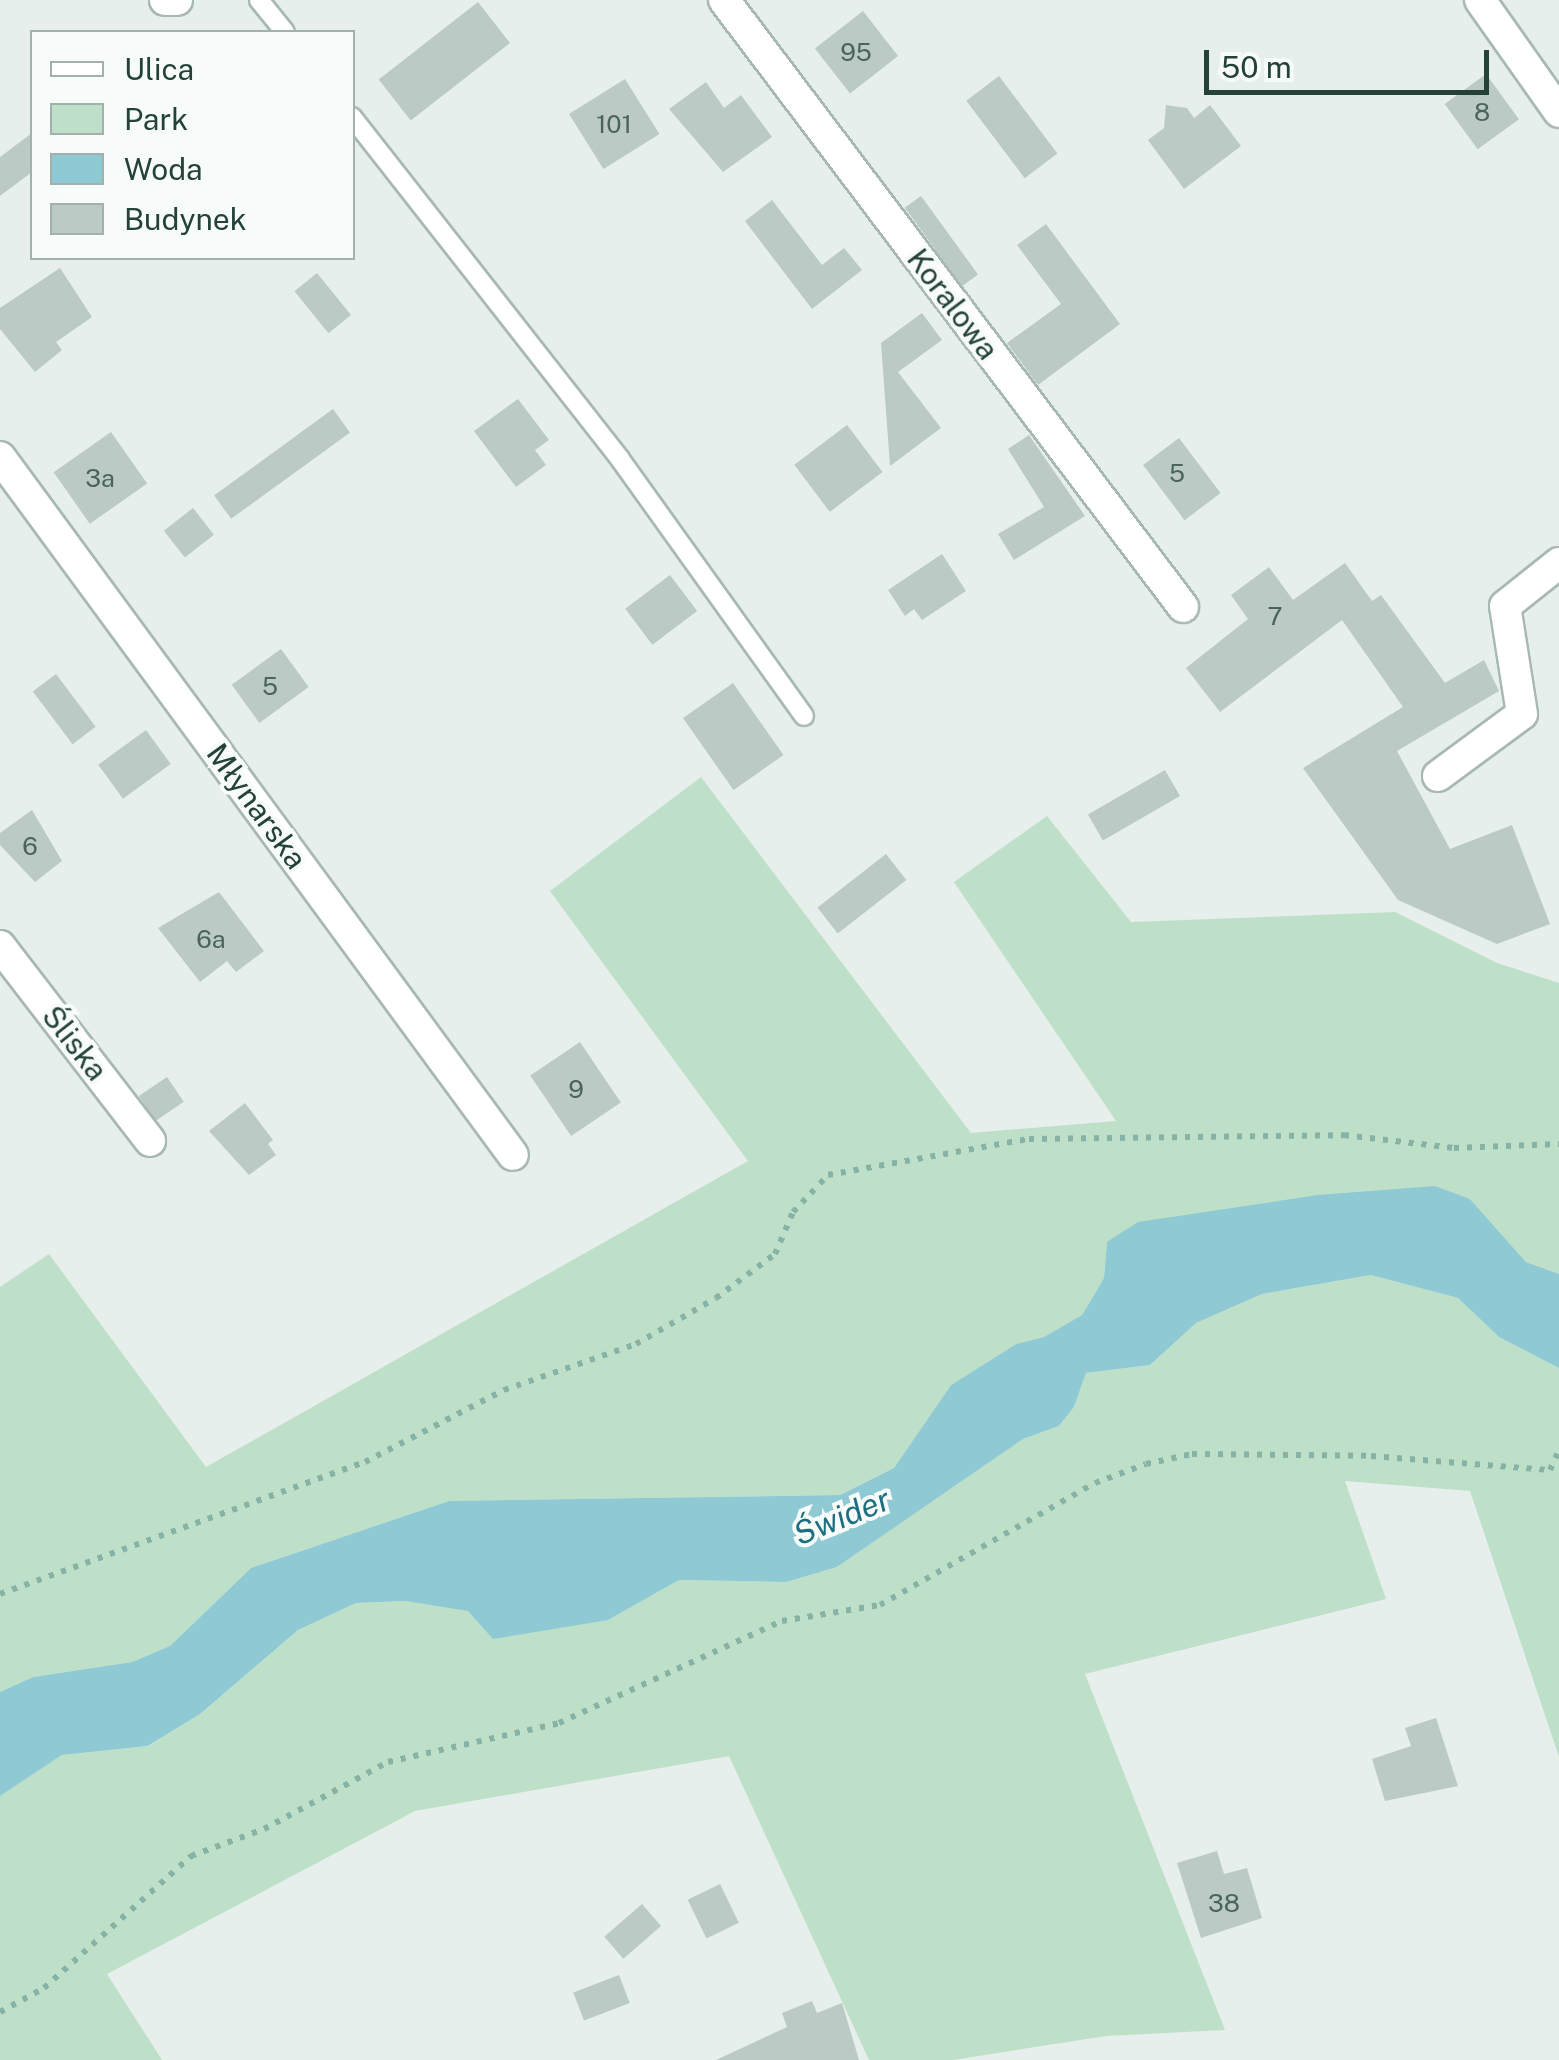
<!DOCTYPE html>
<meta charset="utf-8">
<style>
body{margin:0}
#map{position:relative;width:1559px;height:2060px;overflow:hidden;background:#e6efeb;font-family:"Public Sans",sans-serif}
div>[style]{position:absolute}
.green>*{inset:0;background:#bfe0c8}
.water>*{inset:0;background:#8ec9d4}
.building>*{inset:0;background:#bbcac4;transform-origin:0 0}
.path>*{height:6px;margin-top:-3px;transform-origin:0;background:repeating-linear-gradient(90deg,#86b3a5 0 5px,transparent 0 13px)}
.roads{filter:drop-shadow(2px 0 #a8b8b2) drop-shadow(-2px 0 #a8b8b2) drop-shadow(0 2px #a8b8b2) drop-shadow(0 -2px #a8b8b2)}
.service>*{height:18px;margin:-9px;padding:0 9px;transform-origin:9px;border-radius:9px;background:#fff}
.minor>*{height:30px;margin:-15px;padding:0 15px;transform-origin:15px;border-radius:15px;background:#fff}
span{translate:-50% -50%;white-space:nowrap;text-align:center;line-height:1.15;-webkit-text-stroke:8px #f7fbf9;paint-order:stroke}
.number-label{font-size:25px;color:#4a645c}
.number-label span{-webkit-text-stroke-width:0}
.street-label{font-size:30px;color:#24423a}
.water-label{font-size:32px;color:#1c6f80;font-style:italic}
.legend{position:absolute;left:30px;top:30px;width:325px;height:230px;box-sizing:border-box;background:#f7fbf9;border:2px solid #a3b1ad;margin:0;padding:12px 18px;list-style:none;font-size:30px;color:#24423a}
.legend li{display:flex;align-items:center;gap:20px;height:50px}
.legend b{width:50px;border:2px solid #a3b1ad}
.scale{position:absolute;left:1204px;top:50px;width:285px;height:45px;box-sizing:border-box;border:5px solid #24423a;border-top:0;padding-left:12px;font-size:30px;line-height:35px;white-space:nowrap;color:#24423a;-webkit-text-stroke:8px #f7fbf9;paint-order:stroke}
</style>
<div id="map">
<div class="green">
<i style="clip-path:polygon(701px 777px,971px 1133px,1116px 1121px,954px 882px,1047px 816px,1131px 922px,1395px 912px,1497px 963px,1559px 983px,1559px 1274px,1526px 1262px,1470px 1199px,1107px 1242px,1104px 1278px,1082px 1315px,1044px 1337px,1016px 1344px,951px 1385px,894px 1468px,840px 1495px,449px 1501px,251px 1568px,170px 1646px,132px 1662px,33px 1677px,0 1692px,0 1287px,49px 1254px,206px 1467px,748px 1161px,550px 891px)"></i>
<i style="clip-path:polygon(1371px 1275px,1458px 1298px,1499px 1337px,1559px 1368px,1559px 1757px,1470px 1491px,1345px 1481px,1386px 1599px,1085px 1674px,1225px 2030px,1106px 2036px,953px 2060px,869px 2060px,729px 1756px,415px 1811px,107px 1974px,162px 2060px,0 2060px,0 1796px,62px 1755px,149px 1746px,200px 1714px,298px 1630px,356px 1603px,406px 1601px,608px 1620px,679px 1580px,786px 1582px,837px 1567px,1023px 1439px,1059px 1426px,1074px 1407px,1086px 1373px,1150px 1365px,1196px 1323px,1262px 1294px)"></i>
</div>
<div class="water">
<i style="clip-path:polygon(1435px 1186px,1470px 1199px,1526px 1262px,1559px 1274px,1559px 1368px,1499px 1337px,1458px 1298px,1371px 1275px,1262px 1294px,1196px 1323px,1150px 1365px,1086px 1373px,1074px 1407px,1059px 1426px,1023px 1439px,837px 1567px,786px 1582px,679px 1580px,608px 1620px,493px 1639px,468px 1611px,406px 1601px,356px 1603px,298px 1630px,200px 1714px,148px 1746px,62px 1755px,0 1796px,0 1692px,33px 1677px,132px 1662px,170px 1646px,251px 1568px,449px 1501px,840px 1495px,894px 1468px,951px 1385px,1016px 1344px,1044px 1337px,1082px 1315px,1104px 1278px,1107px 1242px,1138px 1222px,1318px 1195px)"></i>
</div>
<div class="building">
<i style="left:478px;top:2px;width:52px;height:126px;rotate:52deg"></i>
<i style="left:863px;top:11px;width:57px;height:61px;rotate:52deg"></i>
<i style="left:1486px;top:74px;width:56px;height:51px;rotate:54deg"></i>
<i style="left:999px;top:76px;width:97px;height:41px;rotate:53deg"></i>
<i style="left:625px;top:79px;width:65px;height:66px;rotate:58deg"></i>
<i style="clip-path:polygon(706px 82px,724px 108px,741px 95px,772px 137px,723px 172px,669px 109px)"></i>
<i style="clip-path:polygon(1166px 105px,1187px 108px,1194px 118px,1210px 105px,1241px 146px,1184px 189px,1148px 140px,1164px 128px)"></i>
<i style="clip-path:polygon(32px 133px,32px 172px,0 196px,0 157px)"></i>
<i style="left:921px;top:196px;width:97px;height:20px;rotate:54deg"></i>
<i style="clip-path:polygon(772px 200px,822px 265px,844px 248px,862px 270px,812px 309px,745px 221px)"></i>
<i style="clip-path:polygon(1046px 224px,1120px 324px,1038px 385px,1007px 343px,1061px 304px,1017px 245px)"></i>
<i style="clip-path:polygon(60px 268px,92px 317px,56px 342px,62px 350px,35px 372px,0 329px,0 308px)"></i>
<i style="left:317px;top:273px;width:54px;height:29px;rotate:51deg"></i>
<i style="clip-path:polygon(922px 313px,942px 340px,898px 372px,941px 428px,890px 466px,881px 343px)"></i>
<i style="clip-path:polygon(518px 399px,549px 440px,535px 450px,546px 465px,516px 487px,474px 431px)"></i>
<i style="left:333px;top:409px;width:29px;height:147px;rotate:54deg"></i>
<i style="left:847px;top:425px;width:59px;height:66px;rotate:53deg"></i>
<i style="left:111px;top:432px;width:63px;height:70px;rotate:55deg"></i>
<i style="clip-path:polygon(1029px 435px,1085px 516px,1014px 560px,998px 534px,1044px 507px,1008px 449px)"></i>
<i style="left:1179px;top:438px;width:69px;height:45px;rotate:53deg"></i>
<i style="left:193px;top:508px;width:34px;height:37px;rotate:52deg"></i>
<i style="clip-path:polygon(942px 554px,966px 591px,922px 620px,914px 609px,905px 616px,888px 590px)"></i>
<i style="clip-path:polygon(1345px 563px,1372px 601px,1381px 595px,1445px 683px,1484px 660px,1499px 691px,1397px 751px,1450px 849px,1512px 825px,1550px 924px,1497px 944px,1398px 900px,1303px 768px,1403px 707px,1342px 620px,1220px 712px,1186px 668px,1248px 619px,1231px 595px,1269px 567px,1293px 600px)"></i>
<i style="left:670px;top:575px;width:45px;height:56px;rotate:53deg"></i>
<i style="left:281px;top:649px;width:47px;height:61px;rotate:54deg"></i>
<i style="left:56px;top:674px;width:66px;height:29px;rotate:53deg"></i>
<i style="left:733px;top:683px;width:88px;height:61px;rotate:55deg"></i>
<i style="left:146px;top:730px;width:42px;height:59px;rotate:54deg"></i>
<i style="left:1165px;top:770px;width:30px;height:89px;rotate:60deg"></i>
<i style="clip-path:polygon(32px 810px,62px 861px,35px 882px,0 845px,0 833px)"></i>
<i style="left:886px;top:854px;width:33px;height:87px;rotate:52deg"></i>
<i style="clip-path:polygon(219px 892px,264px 951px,236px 972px,227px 961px,200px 982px,158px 928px)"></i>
<i style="left:580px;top:1042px;width:73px;height:60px;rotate:56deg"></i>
<i style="left:167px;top:1077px;width:30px;height:34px;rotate:56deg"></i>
<i style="clip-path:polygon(245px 1103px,273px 1140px,268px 1144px,276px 1155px,249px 1175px,209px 1131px)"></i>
<i style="clip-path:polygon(1436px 1718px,1458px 1786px,1385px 1801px,1372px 1759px,1411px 1746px,1405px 1728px)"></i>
<i style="clip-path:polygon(1217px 1851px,1224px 1874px,1247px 1868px,1262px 1918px,1201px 1938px,1177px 1863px)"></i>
<i style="left:720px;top:1884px;width:43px;height:36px;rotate:64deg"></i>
<i style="left:642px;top:1904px;width:29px;height:50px;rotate:49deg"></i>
<i style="left:619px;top:1975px;width:30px;height:49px;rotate:69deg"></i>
<i style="clip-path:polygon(812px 2001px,817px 2013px,842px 2003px,859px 2060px,716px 2060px,787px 2027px,782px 2013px)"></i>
</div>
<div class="path">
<i style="left:0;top:1594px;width:388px;rotate:-19.9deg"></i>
<i style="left:365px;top:1462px;width:157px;rotate:-27.4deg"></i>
<i style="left:504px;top:1390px;width:140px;rotate:-19.2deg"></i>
<i style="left:636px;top:1344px;width:92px;rotate:-29.9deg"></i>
<i style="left:716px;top:1298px;width:74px;rotate:-36.7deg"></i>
<i style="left:775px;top:1254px;width:46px;rotate:-66.8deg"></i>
<i style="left:793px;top:1212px;width:51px;rotate:-46.6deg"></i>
<i style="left:828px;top:1175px;width:204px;rotate:-10.2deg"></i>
<i style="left:1029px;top:1139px;width:315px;rotate:-0.7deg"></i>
<i style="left:1344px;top:1135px;width:111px;rotate:6.7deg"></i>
<i style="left:1454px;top:1148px;width:105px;rotate:-2.2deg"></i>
<i style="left:0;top:2012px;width:50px;rotate:-28.6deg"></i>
<i style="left:44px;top:1988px;width:198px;rotate:-41.9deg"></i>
<i style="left:191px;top:1856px;width:78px;rotate:-20.3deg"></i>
<i style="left:264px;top:1829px;width:141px;rotate:-28.4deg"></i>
<i style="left:388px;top:1762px;width:175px;rotate:-12.8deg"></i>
<i style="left:559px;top:1723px;width:245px;rotate:-24.6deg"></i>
<i style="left:782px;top:1621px;width:99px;rotate:-9.3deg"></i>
<i style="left:880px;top:1605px;width:247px;rotate:-29.6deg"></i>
<i style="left:1095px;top:1483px;width:54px;rotate:-20.4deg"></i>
<i style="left:1146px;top:1464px;width:47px;rotate:-12.3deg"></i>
<i style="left:1192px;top:1454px;width:179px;rotate:0.6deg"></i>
<i style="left:1371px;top:1456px;width:180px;rotate:4.5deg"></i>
<i style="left:1550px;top:1470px;width:22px;rotate:-66deg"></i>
</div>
<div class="roads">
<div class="service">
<i style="left:259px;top:0;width:41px;rotate:50.9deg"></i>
<i style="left:352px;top:117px;width:434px;rotate:51.9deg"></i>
<i style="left:620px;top:459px;width:316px;rotate:54.4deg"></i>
</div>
<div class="minor">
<i style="left:165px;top:0;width:12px"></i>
<i style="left:724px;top:0;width:761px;rotate:52.9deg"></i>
<i style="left:1480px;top:0;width:137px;rotate:54.8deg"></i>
<i style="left:0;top:457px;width:866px;rotate:53.69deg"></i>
<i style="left:1438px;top:776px;width:104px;rotate:-36.4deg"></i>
<i style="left:1522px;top:714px;width:109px;rotate:-98.9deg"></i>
<i style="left:1505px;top:606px;width:69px;rotate:-38.5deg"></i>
<i style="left:0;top:946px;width:246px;rotate:52.4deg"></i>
</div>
</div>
<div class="number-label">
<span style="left:856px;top:52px">95</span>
<span style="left:1482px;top:112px">8</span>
<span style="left:614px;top:124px">101</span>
<span style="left:1177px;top:473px">5</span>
<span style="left:100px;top:478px">3a</span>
<span style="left:1275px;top:616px">7</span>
<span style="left:270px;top:686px">5</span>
<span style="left:30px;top:846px">6</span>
<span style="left:211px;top:939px">6a</span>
<span style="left:576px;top:1089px">9</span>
<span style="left:1224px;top:1903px">38</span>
</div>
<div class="street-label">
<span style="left:953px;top:304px;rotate:53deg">Koralowa</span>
<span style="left:257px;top:806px;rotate:54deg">Młynarska</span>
<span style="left:75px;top:1043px;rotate:52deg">Śliska</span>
</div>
<div class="water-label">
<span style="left:842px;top:1517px;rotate:-22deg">Świder</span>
</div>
<ul class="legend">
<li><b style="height:12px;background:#fff"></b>Ulica</li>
<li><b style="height:28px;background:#bfe0c8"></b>Park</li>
<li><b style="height:28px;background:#8ec9d4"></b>Woda</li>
<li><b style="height:28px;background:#bbcac4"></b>Budynek</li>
</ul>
<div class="scale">50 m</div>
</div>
